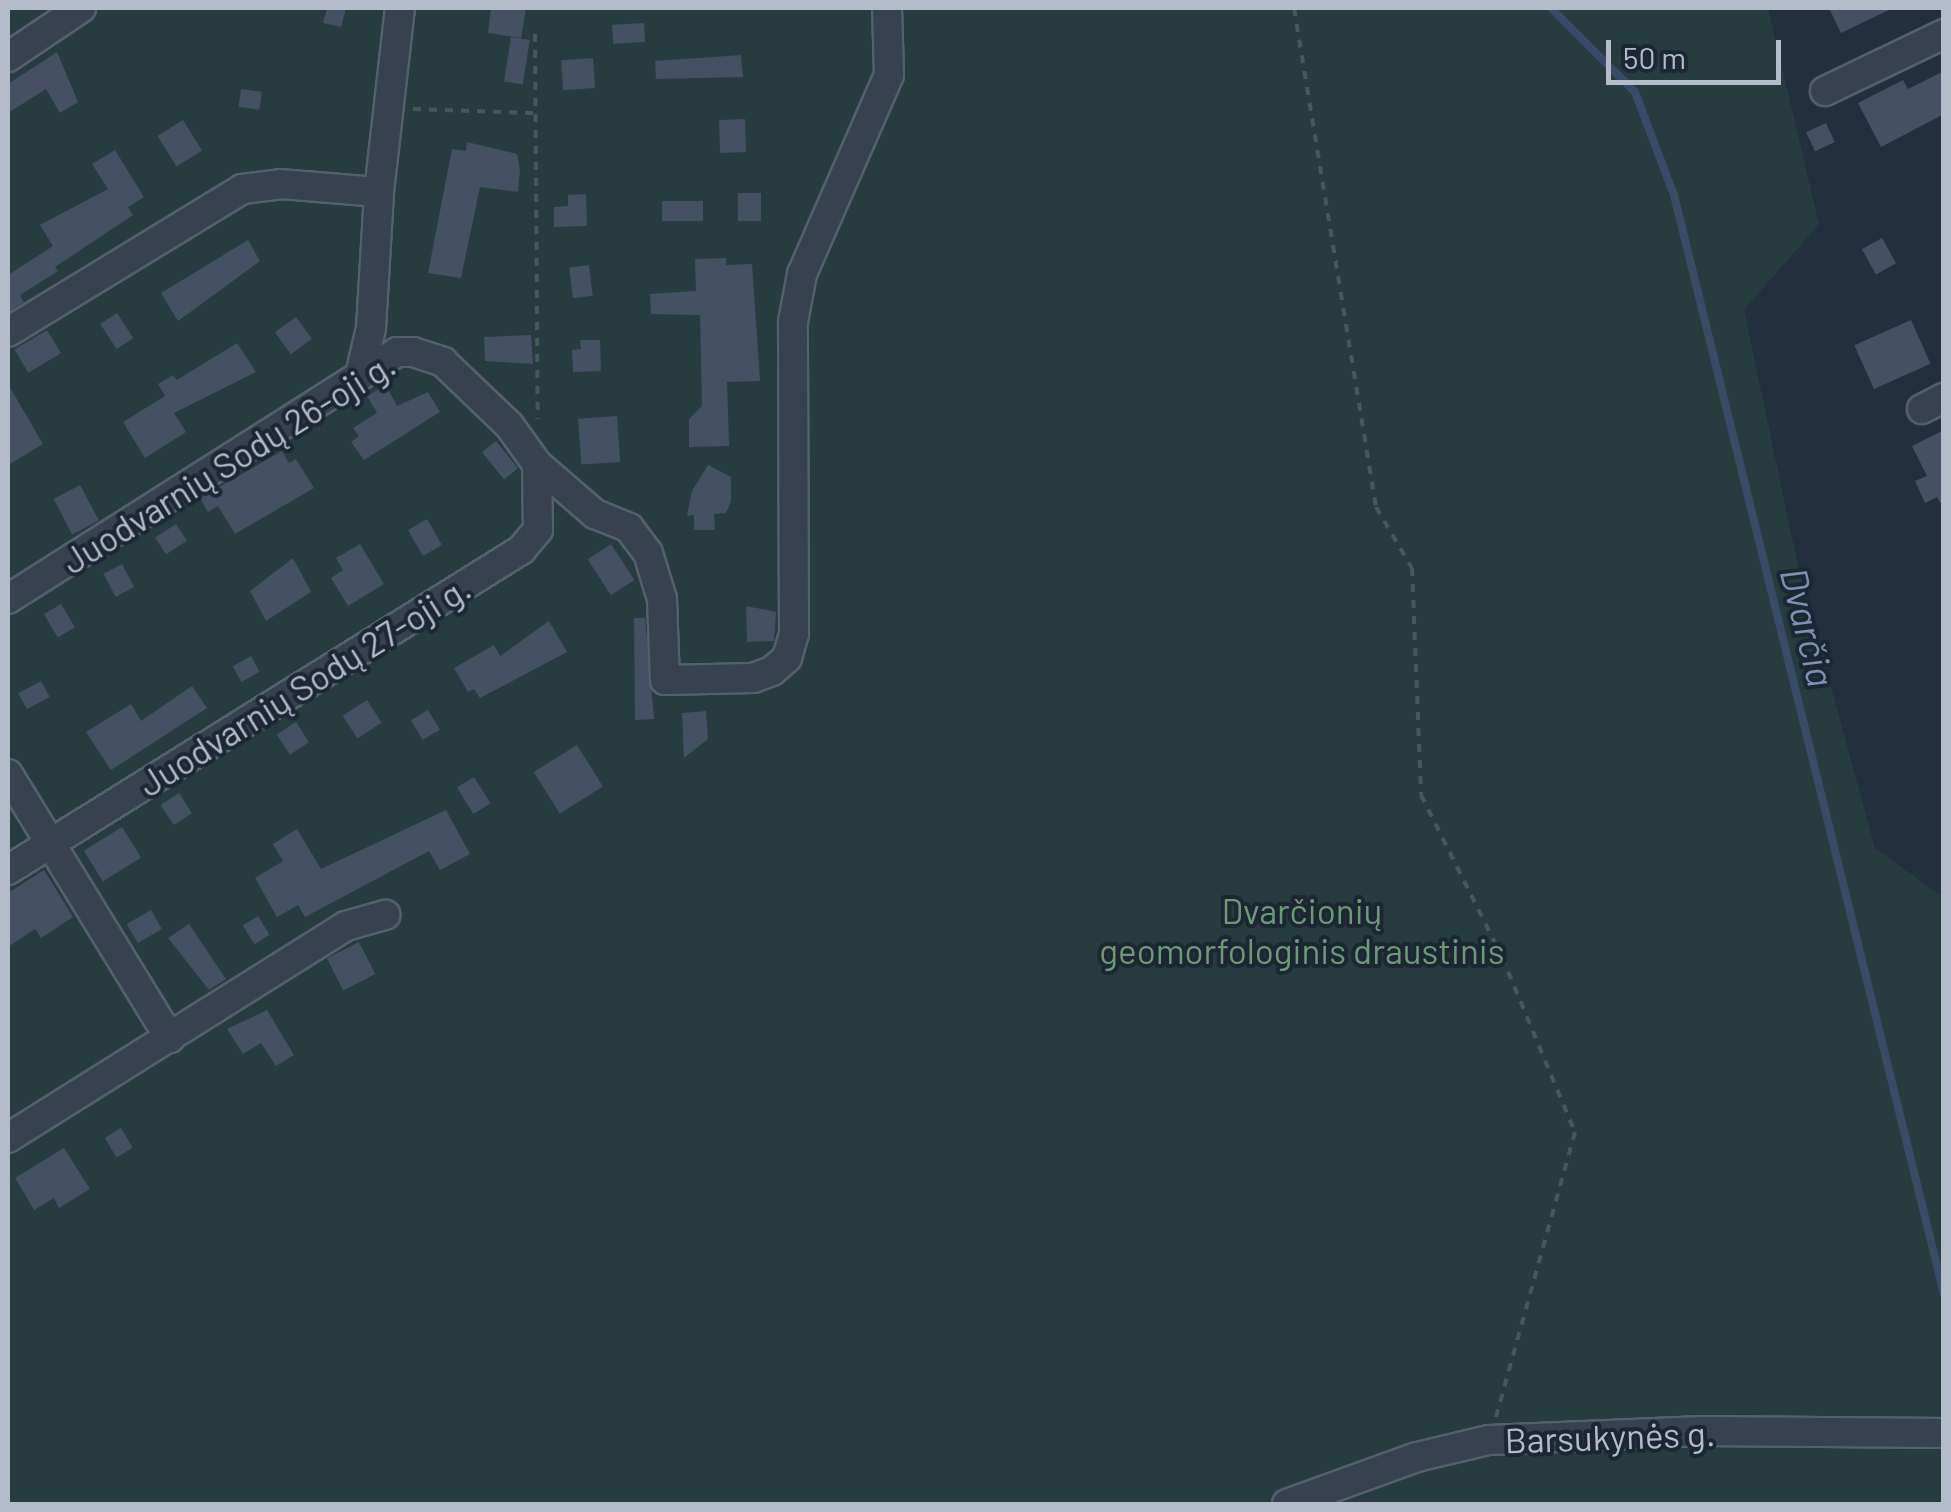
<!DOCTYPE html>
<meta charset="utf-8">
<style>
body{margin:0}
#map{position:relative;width:1951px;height:1512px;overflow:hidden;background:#242f3e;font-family:Barlow,sans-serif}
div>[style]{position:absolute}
.green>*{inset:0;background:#263c3f}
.stream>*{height:8px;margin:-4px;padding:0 4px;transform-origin:4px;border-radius:4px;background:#394c67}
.building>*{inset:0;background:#455162;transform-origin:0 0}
.path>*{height:4px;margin-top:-2px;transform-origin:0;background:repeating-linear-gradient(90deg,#44595c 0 8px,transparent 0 16px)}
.roads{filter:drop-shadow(2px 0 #565f6c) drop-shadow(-2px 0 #565f6c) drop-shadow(0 2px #565f6c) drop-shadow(0 -2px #565f6c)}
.minor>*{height:28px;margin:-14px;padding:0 14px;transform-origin:14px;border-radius:14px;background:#38414e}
span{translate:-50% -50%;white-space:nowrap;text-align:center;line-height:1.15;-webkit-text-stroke:8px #1d2633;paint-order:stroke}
.street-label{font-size:35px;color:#b4bcc9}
.park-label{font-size:35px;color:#6b9a76}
.water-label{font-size:38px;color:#7c92b1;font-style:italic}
.frame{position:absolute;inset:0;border:10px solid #b4bcc9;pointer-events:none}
.scale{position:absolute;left:1606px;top:40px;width:175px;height:45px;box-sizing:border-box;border:5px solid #b4bcc9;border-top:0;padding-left:12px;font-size:30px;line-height:35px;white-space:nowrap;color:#b4bcc9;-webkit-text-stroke:8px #1d2633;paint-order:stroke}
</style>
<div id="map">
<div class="green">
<i style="clip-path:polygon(8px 8px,1768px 8px,1819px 224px,1744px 310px,1798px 566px,1875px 848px,1943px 897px,1943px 1504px,8px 1504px)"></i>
</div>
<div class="stream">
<i style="left:1551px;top:8px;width:119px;rotate:45deg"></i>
<i style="left:1635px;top:92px;width:110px;rotate:69.3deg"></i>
<i style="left:1674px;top:195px;width:1132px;rotate:76.2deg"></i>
</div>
<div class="building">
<i style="clip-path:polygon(327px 8px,346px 8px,341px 27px,323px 23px)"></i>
<i style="clip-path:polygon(491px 8px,526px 8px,521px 38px,488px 33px)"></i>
<i style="clip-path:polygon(1829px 8px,1893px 8px,1841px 33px)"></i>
<i style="left:644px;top:23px;width:19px;height:32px;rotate:87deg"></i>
<i style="left:511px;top:37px;width:19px;height:45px;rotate:9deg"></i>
<i style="clip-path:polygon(57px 52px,78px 102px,60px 113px,46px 89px,8px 113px,8px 84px)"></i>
<i style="clip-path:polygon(741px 55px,743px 77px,656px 79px,655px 61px)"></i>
<i style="left:593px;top:58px;width:30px;height:32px;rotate:86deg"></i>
<i style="clip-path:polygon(1944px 71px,1944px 114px,1881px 147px,1858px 103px,1903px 80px,1908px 89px)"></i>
<i style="left:241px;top:89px;width:21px;height:18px;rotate:8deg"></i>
<i style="left:745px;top:119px;width:33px;height:26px;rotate:88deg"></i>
<i style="left:183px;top:120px;width:36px;height:30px;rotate:58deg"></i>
<i style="left:1826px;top:123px;width:21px;height:22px;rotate:65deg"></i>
<i style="clip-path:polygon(467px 142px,517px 154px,520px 170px,518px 192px,480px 187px,461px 278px,428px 273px,452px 149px,466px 151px)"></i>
<i style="clip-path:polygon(115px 150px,144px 197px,128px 207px,133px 215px,55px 267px,58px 271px,20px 295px,24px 302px,8px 312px,8px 275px,53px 246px,40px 225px,108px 189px,92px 164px)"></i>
<i style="left:738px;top:193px;width:23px;height:28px"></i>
<i style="clip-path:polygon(586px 194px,587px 226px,554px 227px,554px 207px,568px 206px,568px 195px)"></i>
<i style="left:662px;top:201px;width:41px;height:20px"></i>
<i style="left:1882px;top:238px;width:29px;height:23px;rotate:61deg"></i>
<i style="clip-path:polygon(248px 240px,260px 261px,178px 321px,161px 293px)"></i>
<i style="clip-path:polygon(726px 258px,726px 265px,752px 264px,760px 381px,727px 382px,729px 446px,689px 447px,689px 419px,702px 406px,700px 315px,651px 314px,650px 294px,696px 291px,695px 259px)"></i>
<i style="left:589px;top:265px;width:31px;height:20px;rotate:83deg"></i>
<i style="left:117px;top:313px;width:30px;height:20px;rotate:57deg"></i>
<i style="left:296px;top:317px;width:27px;height:26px;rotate:54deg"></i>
<i style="left:1911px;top:320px;width:48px;height:62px;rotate:66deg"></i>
<i style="left:47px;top:330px;width:27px;height:38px;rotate:59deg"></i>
<i style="clip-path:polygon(531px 335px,533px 364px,485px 361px,484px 337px)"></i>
<i style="clip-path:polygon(580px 340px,600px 340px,601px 371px,573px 372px,572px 350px,581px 349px)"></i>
<i style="clip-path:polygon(237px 343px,256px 372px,174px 413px,186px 432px,145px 458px,123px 422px,165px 396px,158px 384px,173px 375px,177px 380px)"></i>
<i style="clip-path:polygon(8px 384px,43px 444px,8px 465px)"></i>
<i style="clip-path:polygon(386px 385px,397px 406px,428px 392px,440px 412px,364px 460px,351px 442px,359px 436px,353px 428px,377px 413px,367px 396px)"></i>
<i style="left:617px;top:416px;width:46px;height:39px;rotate:86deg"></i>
<i style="clip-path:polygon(1944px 430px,1944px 509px,1937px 497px,1925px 503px,1915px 481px,1927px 476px,1912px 446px)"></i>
<i style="left:496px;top:441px;width:35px;height:18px;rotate:51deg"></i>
<i style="clip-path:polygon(282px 451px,289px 463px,296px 459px,314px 488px,235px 534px,218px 506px,208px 512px,200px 498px)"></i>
<i style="clip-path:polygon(708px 465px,731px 477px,731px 501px,726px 513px,714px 514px,715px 530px,694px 530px,694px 515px,687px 516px,692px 491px)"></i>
<i style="left:80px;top:485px;width:40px;height:30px;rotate:62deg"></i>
<i style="left:427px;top:519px;width:30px;height:22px;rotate:60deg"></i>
<i style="left:176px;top:524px;width:20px;height:25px;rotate:57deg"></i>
<i style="clip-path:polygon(360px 544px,384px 584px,348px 606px,331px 578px,343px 570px,336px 558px)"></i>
<i style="left:611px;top:544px;width:43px;height:28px;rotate:57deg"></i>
<i style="clip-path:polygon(293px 558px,311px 592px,266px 621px,250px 591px)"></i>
<i style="left:122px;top:564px;width:26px;height:21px;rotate:62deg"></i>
<i style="left:61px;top:604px;width:27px;height:20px;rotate:59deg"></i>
<i style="clip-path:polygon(746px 606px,776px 612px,774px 641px,747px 642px)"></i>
<i style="clip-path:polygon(634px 618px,645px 618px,654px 719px,635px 720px)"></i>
<i style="clip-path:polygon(549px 621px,567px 652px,480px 698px,474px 689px,468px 692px,454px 668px,494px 645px,500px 656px)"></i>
<i style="left:251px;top:656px;width:18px;height:21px;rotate:61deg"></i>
<i style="left:41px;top:681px;width:18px;height:26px;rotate:61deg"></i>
<i style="clip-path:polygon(192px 686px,207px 708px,111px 770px,86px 732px,131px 704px,141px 721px)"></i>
<i style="left:367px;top:700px;width:27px;height:29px;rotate:57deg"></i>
<i style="left:428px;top:710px;width:23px;height:20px;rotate:59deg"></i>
<i style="clip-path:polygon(706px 711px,708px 739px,684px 758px,682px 713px)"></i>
<i style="left:296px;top:722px;width:24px;height:23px;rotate:57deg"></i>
<i style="left:577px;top:745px;width:49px;height:51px;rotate:58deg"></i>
<i style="left:474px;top:777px;width:31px;height:20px;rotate:58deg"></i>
<i style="left:179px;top:793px;width:24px;height:22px;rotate:57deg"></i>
<i style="clip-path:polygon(446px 810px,470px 854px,440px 870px,429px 851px,305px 917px,298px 905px,277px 917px,255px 878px,283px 861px,273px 844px,297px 829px,321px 869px)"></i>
<i style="left:122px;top:827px;width:36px;height:45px;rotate:58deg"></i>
<i style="clip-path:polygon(44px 870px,73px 917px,41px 938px,35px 929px,8px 947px,8px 893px)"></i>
<i style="left:151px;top:910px;width:22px;height:28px;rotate:60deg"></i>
<i style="left:258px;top:916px;width:22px;height:18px;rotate:58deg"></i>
<i style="clip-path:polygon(189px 924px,226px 979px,209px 990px,168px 938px)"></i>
<i style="left:359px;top:942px;width:36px;height:36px;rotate:63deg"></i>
<i style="clip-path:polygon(267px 1010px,294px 1055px,276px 1066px,261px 1043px,243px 1054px,227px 1029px)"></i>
<i style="left:121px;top:1128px;width:23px;height:19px;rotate:59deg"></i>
<i style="clip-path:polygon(64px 1148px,90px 1189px,59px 1208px,54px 1198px,34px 1210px,15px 1178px)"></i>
</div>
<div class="path">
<i style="left:1294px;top:8px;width:506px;rotate:80.67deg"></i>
<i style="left:1376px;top:507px;width:71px;rotate:59.5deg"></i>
<i style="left:1412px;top:568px;width:227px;rotate:87.7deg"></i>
<i style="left:1421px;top:795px;width:181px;rotate:63.4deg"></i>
<i style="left:1502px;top:957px;width:190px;rotate:67.4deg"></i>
<i style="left:1575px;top:1132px;width:296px;rotate:105.5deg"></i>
<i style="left:535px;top:34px;width:385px;rotate:89.6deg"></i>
<i style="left:413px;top:109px;width:121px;rotate:1.9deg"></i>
</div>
<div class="roads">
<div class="minor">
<i style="left:8px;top:57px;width:88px;rotate:-33.9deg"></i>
<i style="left:1825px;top:91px;width:132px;rotate:-25.6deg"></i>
<i style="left:8px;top:332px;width:274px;rotate:-31.4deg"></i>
<i style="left:242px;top:189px;width:39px;rotate:-7deg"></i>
<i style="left:281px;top:184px;width:98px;rotate:4.7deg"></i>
<i style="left:379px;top:192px;width:185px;rotate:-83.5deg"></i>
<i style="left:360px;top:375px;width:48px;rotate:-76.8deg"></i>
<i style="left:371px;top:328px;width:136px;rotate:-86.6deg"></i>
<i style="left:1922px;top:409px;width:25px;rotate:-27deg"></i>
<i style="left:8px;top:599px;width:461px;rotate:-32.4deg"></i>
<i style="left:397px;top:352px;width:16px"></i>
<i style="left:413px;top:352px;width:32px;rotate:18deg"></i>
<i style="left:443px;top:362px;width:91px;rotate:43.7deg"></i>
<i style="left:509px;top:425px;width:48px;rotate:54.3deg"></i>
<i style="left:537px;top:464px;width:77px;rotate:40.8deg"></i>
<i style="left:595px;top:514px;width:37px;rotate:22deg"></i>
<i style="left:629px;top:528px;width:31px;rotate:53deg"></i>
<i style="left:648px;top:553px;width:48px;rotate:73.1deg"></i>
<i style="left:662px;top:599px;width:81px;rotate:87.9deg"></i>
<i style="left:665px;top:680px;width:88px;rotate:-1.3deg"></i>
<i style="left:753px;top:678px;width:20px;rotate:-20deg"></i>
<i style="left:772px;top:671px;width:20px;rotate:-41deg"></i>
<i style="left:787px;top:658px;width:26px;rotate:-74deg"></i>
<i style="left:794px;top:633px;width:311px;rotate:-90.2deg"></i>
<i style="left:793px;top:322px;width:49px;rotate:-79.4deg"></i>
<i style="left:802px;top:274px;width:217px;rotate:-66.4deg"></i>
<i style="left:889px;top:75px;width:67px;rotate:-91.7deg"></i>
<i style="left:8px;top:774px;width:310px;rotate:58.5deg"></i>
<i style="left:8px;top:870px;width:605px;rotate:-31.96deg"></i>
<i style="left:521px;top:550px;width:26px;rotate:-50deg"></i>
<i style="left:538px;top:530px;width:66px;rotate:-90.9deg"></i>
<i style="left:8px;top:1138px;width:399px;rotate:-32.1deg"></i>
<i style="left:346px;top:926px;width:41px;rotate:-15.8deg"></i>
<i style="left:1287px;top:1504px;width:138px;rotate:-19.9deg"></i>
<i style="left:1417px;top:1457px;width:74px;rotate:-13.3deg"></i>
<i style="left:1489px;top:1440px;width:213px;rotate:-2.4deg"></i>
<i style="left:1702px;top:1431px;width:242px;rotate:0.5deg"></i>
</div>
</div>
<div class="street-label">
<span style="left:228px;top:462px;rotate:-32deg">Juodvarnių Sodų 26-oji g.</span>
<span style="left:304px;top:685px;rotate:-32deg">Juodvarnių Sodų 27-oji g.</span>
<span style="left:1610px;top:1436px;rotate:-2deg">Barsukynės g.</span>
</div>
<div class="park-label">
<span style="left:1302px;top:930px">Dvarčionių<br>geomorfologinis draustinis</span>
</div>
<div class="water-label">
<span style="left:1808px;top:627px;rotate:76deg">Dvarčia</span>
</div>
<div class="frame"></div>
<div class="scale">50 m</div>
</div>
